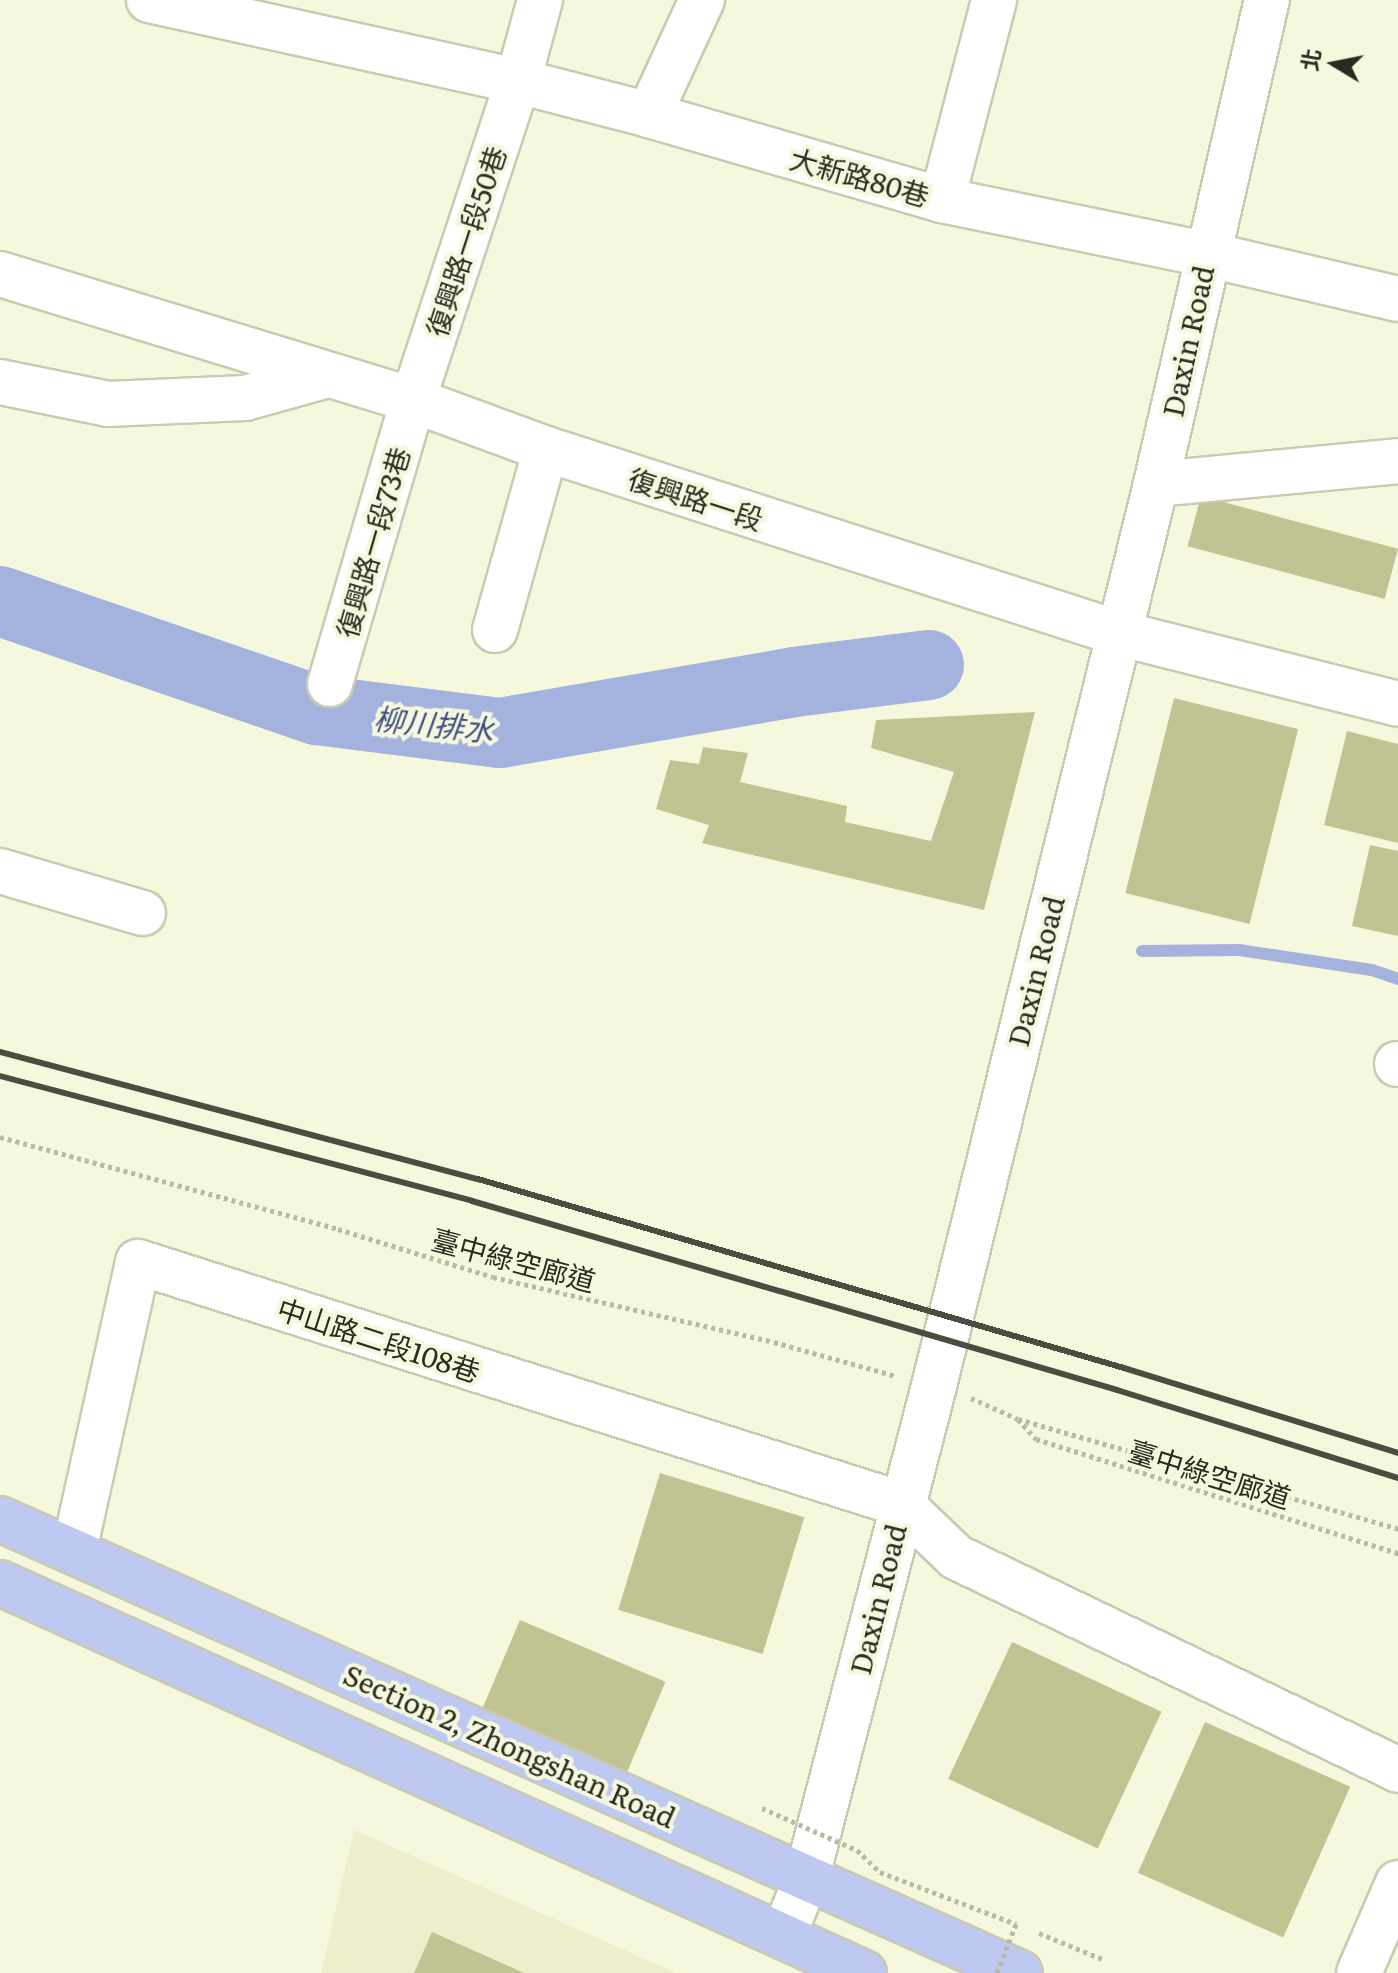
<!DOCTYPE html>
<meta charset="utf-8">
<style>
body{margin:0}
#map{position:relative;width:1398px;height:1973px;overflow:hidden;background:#f6f8de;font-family:Literata,"Noto Sans TC",serif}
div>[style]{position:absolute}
.built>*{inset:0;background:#eceecc}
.stream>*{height:12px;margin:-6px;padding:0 6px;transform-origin:6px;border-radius:6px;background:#a4b3de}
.river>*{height:70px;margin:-35px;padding:0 35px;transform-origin:35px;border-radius:35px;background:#a4b3de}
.building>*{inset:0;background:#c1c393;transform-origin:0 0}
.path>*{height:5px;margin-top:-2.5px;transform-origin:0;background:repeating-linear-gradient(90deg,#b8baa5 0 4px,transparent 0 8px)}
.roads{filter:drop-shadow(2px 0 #c9cab1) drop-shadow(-2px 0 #c9cab1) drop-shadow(0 2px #c9cab1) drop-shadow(0 -2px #c9cab1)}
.minor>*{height:44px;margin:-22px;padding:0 22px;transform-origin:22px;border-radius:22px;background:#fff}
.major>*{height:44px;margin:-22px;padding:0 22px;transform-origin:22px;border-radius:22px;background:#bdc9f1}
.rail>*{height:6px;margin:-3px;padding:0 3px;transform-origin:3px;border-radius:3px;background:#4c4d41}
.path-bridge>*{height:5px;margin-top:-2.5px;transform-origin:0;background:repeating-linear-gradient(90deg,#b8baa5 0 4px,transparent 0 8px)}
span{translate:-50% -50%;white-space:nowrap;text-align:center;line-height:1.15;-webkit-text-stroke:8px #f6f8de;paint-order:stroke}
.street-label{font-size:28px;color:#2a2b21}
.water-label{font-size:30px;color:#3e4e85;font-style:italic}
.north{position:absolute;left:1294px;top:24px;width:80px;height:80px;-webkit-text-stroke:6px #f6f8de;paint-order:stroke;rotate:280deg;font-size:22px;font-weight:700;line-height:32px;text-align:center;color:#2a2b21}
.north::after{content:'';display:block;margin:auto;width:28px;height:36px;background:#2a2b21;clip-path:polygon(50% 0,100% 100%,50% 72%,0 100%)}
</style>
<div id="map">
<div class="built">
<i style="clip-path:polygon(354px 1830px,676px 1973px,321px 1973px)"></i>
</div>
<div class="stream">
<i style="left:1142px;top:951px;width:97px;rotate:-0.6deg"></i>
<i style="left:1239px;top:950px;width:134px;rotate:8.6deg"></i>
<i style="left:1372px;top:970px;width:28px;rotate:19deg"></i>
</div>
<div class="river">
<i style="left:0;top:601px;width:335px;rotate:19deg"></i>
<i style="left:317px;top:710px;width:184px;rotate:7.2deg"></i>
<i style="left:500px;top:733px;width:298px;rotate:-9.8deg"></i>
<i style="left:794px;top:682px;width:136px;rotate:-7.2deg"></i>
</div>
<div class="building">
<i style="left:1201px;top:496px;width:204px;height:52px;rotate:15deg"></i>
<i style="left:1174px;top:698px;width:128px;height:201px;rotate:14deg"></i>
<i style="clip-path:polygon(1035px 712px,984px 910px,702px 843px,709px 825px,656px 809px,670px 760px,699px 764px,703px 747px,748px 753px,740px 782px,847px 806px,845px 822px,931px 841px,954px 772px,871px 748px,876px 720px)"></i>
<i style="clip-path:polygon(1347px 731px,1398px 744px,1398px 843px,1324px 825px)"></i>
<i style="clip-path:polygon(1370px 845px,1398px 851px,1398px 936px,1352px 926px)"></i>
<i style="left:660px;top:1473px;width:151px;height:143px;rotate:17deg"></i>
<i style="left:520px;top:1620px;width:158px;height:104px;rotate:23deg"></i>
<i style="left:1012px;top:1642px;width:165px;height:151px;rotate:25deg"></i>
<i style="left:1205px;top:1722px;width:159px;height:165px;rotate:24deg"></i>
<i style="clip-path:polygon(432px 1932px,524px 1973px,414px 1973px)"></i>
</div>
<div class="path">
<i style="left:0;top:1137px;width:350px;rotate:15.2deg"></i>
<i style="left:338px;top:1229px;width:162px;rotate:17.2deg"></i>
<i style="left:493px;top:1277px;width:288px;rotate:13deg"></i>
<i style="left:774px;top:1342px;width:127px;rotate:15.6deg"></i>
<i style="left:971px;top:1398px;width:51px;rotate:24.1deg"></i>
<i style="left:1018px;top:1419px;width:396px;rotate:16.1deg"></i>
<i style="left:1018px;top:1419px;width:27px;rotate:48deg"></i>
<i style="left:1036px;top:1439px;width:380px;rotate:17.5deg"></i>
<i style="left:1039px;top:1933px;width:68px;rotate:22.4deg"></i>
</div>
<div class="roads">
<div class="minor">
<i style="left:149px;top:0;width:378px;rotate:12.4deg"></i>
<i style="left:518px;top:81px;width:135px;rotate:14.5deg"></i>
<i style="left:649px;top:115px;width:305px;rotate:16.2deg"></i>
<i style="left:942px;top:200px;width:269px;rotate:11.6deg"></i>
<i style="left:1206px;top:254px;width:197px;rotate:13.2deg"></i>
<i style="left:649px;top:115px;width:127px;rotate:-65.3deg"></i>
<i style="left:942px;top:200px;width:207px;rotate:-75.4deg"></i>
<i style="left:0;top:274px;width:432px;rotate:17deg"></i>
<i style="left:413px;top:400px;width:142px;rotate:20.2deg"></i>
<i style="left:546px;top:449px;width:601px;rotate:17.83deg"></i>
<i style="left:1118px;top:633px;width:289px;rotate:14.2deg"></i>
<i style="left:0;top:382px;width:110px;rotate:11.5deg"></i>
<i style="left:108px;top:404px;width:137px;rotate:-2.5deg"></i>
<i style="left:245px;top:398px;width:86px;rotate:-15.5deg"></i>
<i style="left:1156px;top:484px;width:243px;rotate:-5.4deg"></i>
<i style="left:495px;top:630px;width:188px;rotate:-74.3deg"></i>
<i style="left:330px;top:684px;width:296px;rotate:-73.7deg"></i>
<i style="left:413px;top:400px;width:336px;rotate:-71.8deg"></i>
<i style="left:518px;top:81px;width:84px;rotate:-74.8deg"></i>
<i style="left:0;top:871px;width:149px;rotate:16.4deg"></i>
<i style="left:1397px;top:1064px;width:1px"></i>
<i style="left:74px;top:1551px;width:296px;rotate:-77.5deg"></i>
<i style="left:138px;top:1262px;width:800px;rotate:17.6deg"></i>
<i style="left:901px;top:1504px;width:76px;rotate:43.9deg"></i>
<i style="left:956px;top:1557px;width:491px;rotate:25.7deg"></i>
<i style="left:783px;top:1936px;width:61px;rotate:-67.7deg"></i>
<i style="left:806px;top:1880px;width:510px;rotate:-75.47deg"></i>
<i style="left:934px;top:1386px;width:929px;rotate:-76.17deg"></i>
<i style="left:1156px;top:484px;width:497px;rotate:-77.1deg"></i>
<i style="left:1359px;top:1973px;width:98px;rotate:-66.6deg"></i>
</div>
<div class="major">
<i style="left:0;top:1519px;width:1116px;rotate:23.99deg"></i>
<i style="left:0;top:1583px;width:948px;rotate:24.29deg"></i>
</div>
</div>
<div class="rail">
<i style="left:0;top:1052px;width:495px;rotate:14.9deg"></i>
<i style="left:478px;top:1179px;width:673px;rotate:16.31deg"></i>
<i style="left:1124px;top:1368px;width:287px;rotate:17.2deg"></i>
<i style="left:0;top:1076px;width:488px;rotate:14.8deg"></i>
<i style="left:472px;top:1201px;width:672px;rotate:16.33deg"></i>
<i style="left:1117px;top:1390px;width:294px;rotate:17.4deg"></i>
</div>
<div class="path-bridge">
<i style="left:762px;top:1808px;width:104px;rotate:23.9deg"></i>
<i style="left:857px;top:1850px;width:32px;rotate:44deg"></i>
<i style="left:880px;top:1872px;width:146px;rotate:20.9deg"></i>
<i style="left:1016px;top:1924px;width:53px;rotate:111.2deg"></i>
</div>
<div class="street-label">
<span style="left:860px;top:176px;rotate:16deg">大新路80巷</span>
<span style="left:465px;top:241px;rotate:-72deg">復興路一段50巷</span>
<span style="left:1187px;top:341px;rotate:-78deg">Daxin Road</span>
<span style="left:696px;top:498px;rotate:18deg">復興路一段</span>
<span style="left:372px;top:542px;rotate:-74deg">復興路一段73巷</span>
<span style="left:1035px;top:971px;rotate:-76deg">Daxin Road</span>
<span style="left:514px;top:1259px;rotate:15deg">臺中綠空廊道</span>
<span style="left:379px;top:1339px;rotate:18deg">中山路二段108巷</span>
<span style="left:1210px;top:1473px;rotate:17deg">臺中綠空廊道</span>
<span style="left:877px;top:1599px;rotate:-76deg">Daxin Road</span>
<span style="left:510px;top:1745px;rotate:24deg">Section 2, Zhongshan Road</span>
</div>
<div class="water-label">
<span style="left:434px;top:723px;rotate:6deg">柳川排水</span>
</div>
<div class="north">北</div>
</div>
